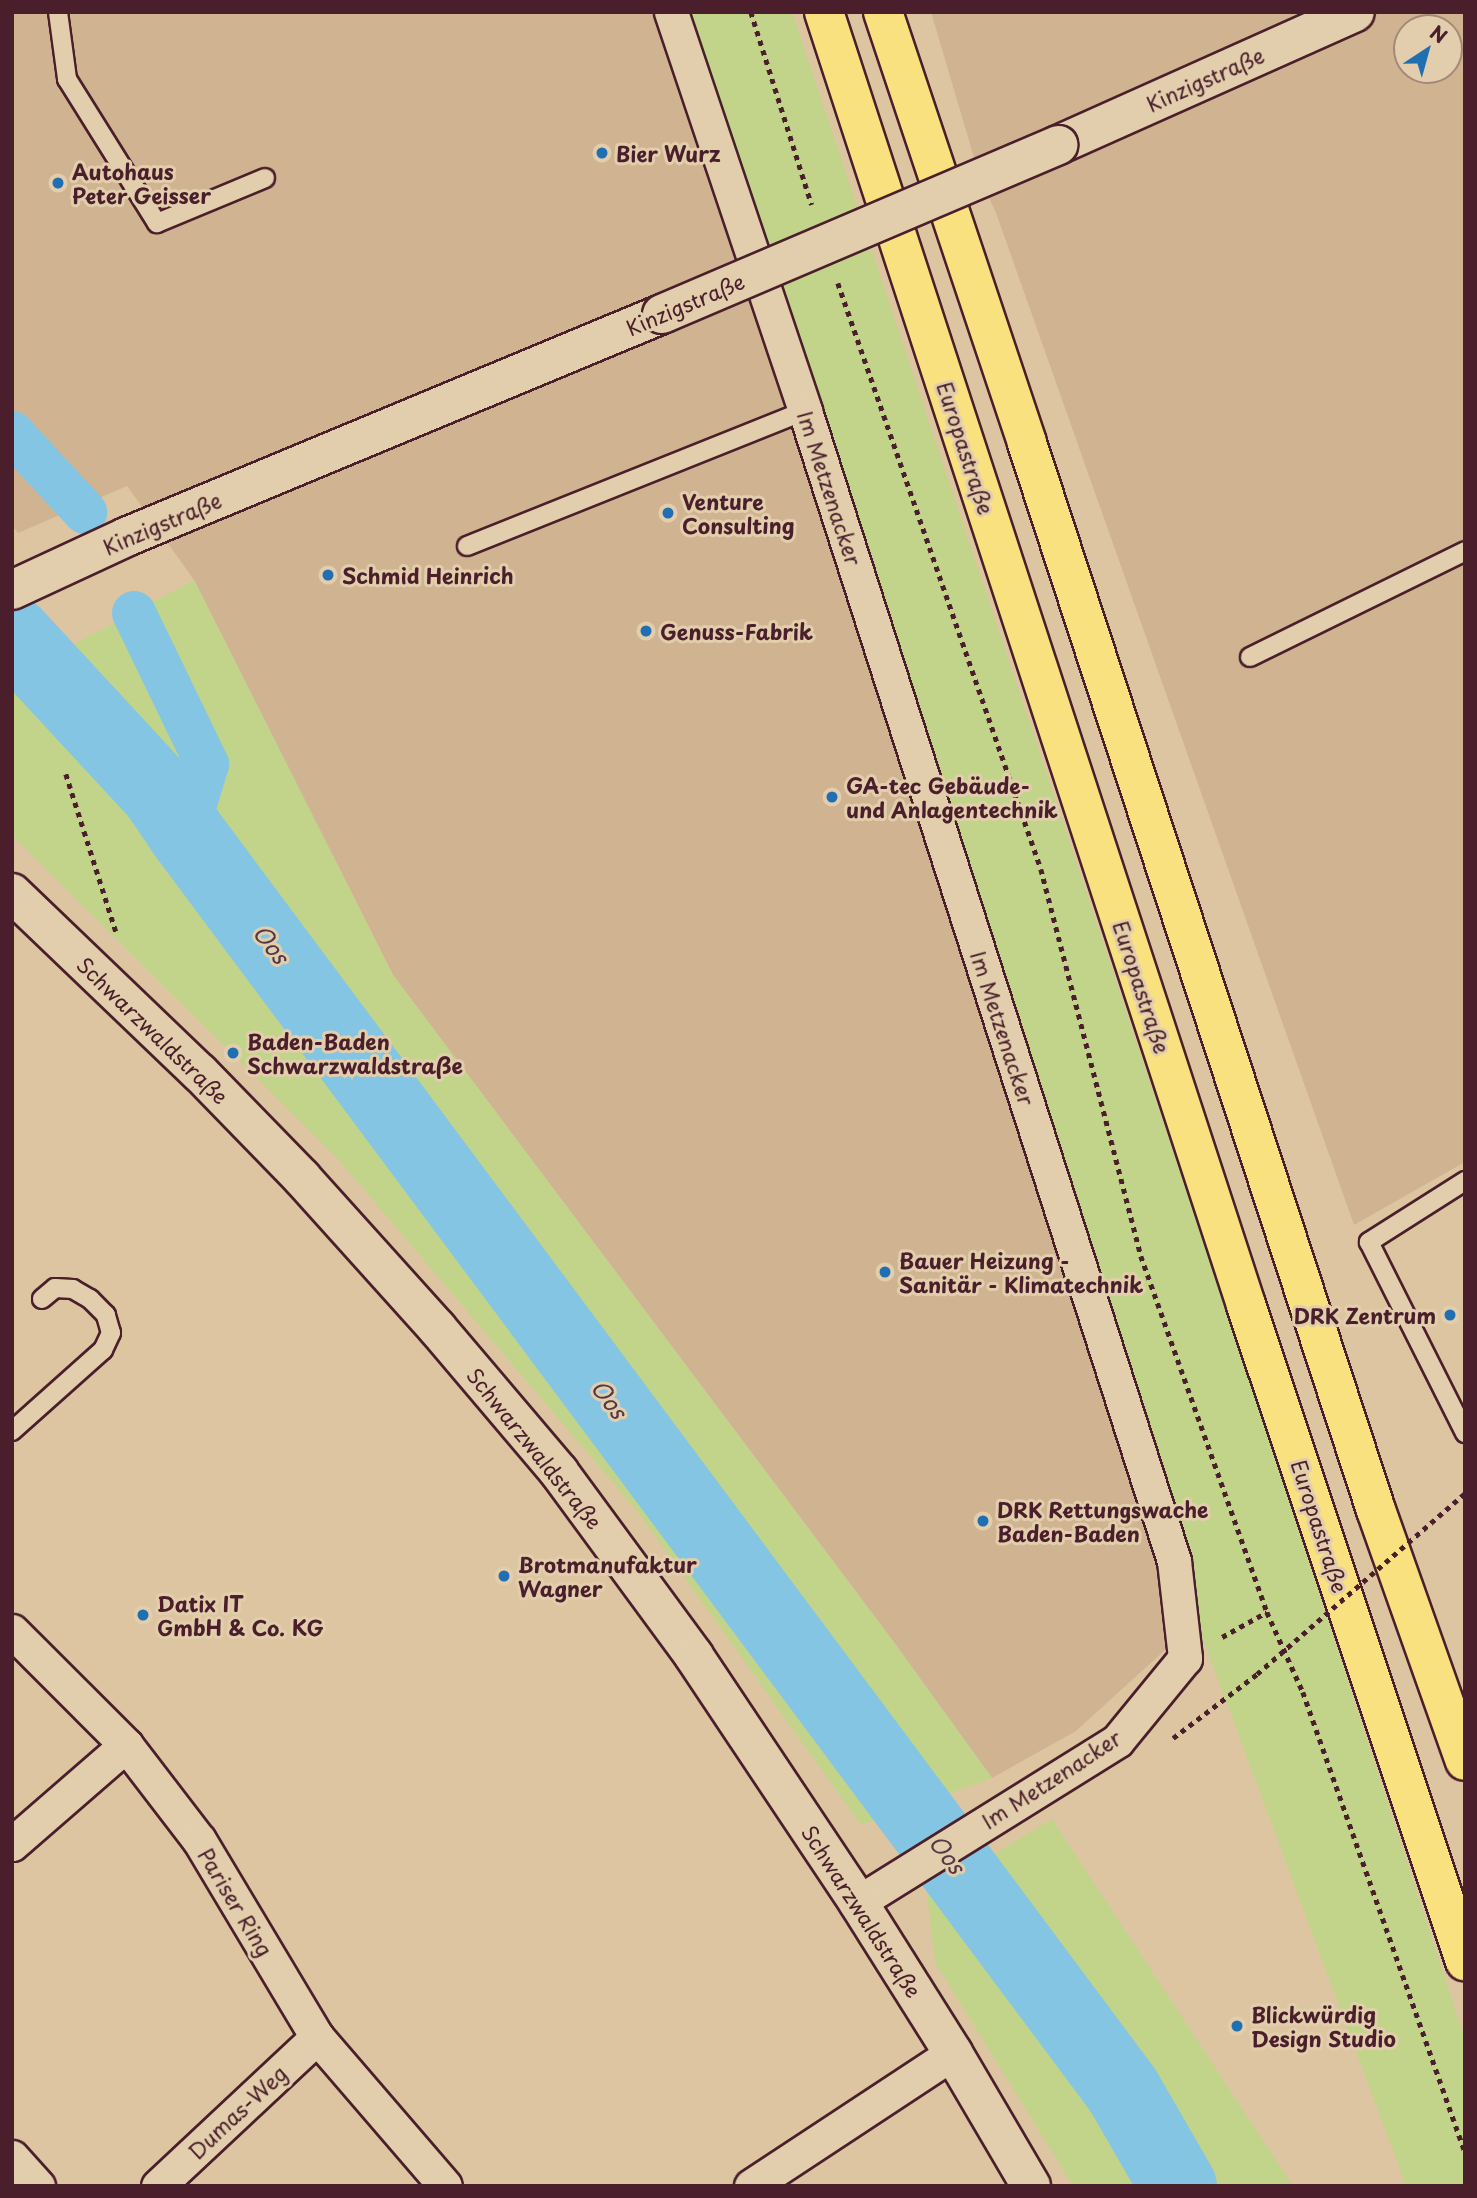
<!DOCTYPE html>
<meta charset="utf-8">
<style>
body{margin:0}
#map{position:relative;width:1477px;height:2198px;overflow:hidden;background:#dec5a1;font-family:"Playpen Sans",sans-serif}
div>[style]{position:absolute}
.built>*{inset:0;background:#d0b492}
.green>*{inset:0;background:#c1d489}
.canal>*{height:44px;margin:-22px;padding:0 22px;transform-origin:22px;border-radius:22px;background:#83c5e3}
.river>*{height:77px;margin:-38.5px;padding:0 38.5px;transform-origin:38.5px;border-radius:38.5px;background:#83c5e3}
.path>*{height:4.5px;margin-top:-2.25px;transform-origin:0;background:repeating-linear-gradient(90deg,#4a1f2b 0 5px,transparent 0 10px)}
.roads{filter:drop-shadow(2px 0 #4a1f2b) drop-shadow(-2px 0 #4a1f2b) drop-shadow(0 2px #4a1f2b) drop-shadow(0 -2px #4a1f2b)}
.service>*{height:18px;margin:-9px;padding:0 9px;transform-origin:9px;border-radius:9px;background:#e2ceac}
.minor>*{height:33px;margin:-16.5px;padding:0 16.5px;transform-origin:16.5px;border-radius:16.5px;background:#e2ceac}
.tertiary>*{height:38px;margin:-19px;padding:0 19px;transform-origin:19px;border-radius:19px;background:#e2ceac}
.primary>*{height:38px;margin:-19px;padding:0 19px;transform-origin:19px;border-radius:19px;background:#fae180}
.path-bridge>*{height:4.5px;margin-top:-2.25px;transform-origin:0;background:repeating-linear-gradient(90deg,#4a1f2b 0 5px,transparent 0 10px)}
.bridges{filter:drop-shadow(2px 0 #4a1f2b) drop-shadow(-2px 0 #4a1f2b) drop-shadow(0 2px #4a1f2b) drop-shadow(0 -2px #4a1f2b)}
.tertiary-bridge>*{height:38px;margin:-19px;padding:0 19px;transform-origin:19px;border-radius:19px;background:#e2ceac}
.dots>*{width:19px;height:19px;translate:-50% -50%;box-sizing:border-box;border:4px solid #e2ceac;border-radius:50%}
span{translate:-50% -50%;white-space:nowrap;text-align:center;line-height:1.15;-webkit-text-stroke:6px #e2ceac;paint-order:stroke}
.street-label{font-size:21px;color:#4a1f2b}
.poi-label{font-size:21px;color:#4a1f2b;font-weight:700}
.left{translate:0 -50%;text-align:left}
.right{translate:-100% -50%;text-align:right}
.water-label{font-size:23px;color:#533847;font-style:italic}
.frame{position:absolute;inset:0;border:14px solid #4a1f2b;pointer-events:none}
.north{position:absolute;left:1393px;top:14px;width:70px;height:70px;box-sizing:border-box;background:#e2ceac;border:2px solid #a58878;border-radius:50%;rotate:36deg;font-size:19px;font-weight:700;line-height:28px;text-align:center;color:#4a1f2b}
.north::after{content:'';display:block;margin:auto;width:24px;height:32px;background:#1f6fb2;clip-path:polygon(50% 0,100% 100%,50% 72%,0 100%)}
</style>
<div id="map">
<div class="built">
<i style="clip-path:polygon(12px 12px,666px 12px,1197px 1621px,1076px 1731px,992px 1778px,893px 1641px,393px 975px,194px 580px,127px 486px,18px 533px,12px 526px)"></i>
<i style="clip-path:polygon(evenodd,931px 12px,1465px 12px,1465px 1162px,1354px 1225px,996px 213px,980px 178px,931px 12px,1407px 28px,1449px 28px,1449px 70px,1407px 70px,1407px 28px)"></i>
</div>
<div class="green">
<i style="clip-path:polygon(676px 12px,792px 12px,1226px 1310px,1465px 2039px,1465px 2186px,1406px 2186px,1174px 1561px)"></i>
<i style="clip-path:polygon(194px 580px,393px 975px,893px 1641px,992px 1778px,861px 1825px,637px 1511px,338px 1159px,12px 835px,12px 677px)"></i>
<i style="clip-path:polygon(1052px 1819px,1293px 2186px,1073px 2186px,935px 1962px,927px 1894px)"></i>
</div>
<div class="canal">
<i style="left:12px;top:433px;width:108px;rotate:47.3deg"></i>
<i style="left:134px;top:613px;width:168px;rotate:64.2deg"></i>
<i style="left:207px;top:764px;width:72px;rotate:106.9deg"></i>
</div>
<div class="river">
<i style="left:12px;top:634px;width:217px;rotate:47.2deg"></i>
<i style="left:159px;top:793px;width:48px;rotate:56deg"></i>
<i style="left:186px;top:833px;width:1566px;rotate:53.31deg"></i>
<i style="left:1122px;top:2089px;width:112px;rotate:60deg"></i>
</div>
<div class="path">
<i style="left:751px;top:12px;width:202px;rotate:72.5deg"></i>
<i style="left:838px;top:283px;width:620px;rotate:70.89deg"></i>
<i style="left:1041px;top:869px;width:400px;rotate:75.5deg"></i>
<i style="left:1141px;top:1256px;width:378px;rotate:70.5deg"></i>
<i style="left:1267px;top:1612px;width:88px;rotate:65.8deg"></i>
<i style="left:1303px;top:1692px;width:487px;rotate:70.6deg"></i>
<i style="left:66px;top:774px;width:166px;rotate:72.4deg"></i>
<i style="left:1222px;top:1637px;width:51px;rotate:-29.1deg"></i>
<i style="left:1173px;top:1738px;width:106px;rotate:-37.3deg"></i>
</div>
<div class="roads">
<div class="service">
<i style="left:58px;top:12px;width:68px;rotate:82.3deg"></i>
<i style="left:67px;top:79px;width:170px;rotate:58deg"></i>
<i style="left:157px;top:223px;width:117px;rotate:-22.6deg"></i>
<i style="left:467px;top:546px;width:364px;rotate:-21.8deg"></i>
<i style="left:1250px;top:657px;width:240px;rotate:-26.2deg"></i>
<i style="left:1465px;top:1181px;width:114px;rotate:147.6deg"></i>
<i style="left:1369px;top:1242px;width:214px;rotate:63.3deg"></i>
<i style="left:12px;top:1431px;width:122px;rotate:-41.7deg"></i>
<i style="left:103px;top:1350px;width:19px;rotate:-65deg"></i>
<i style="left:111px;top:1333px;width:19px;rotate:-106deg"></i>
<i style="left:106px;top:1315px;width:23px;rotate:-135deg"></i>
<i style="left:90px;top:1299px;width:20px;rotate:-150deg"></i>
<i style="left:73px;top:1289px;width:18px;rotate:-177deg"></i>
<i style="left:55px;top:1288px;width:17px;rotate:140deg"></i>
</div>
<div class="minor">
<i style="left:671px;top:12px;width:421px;rotate:71.4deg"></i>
<i style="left:805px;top:411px;width:1208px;rotate:72.21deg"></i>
<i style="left:1174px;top:1561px;width:98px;rotate:83.5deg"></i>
<i style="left:1185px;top:1658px;width:107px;rotate:129.3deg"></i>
<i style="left:1117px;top:1741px;width:305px;rotate:148.1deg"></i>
<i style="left:12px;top:1631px;width:161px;rotate:45deg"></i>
<i style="left:126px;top:1745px;width:120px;rotate:52.5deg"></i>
<i style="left:199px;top:1840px;width:230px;rotate:59.1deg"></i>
<i style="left:317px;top:2037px;width:196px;rotate:49.3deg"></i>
<i style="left:12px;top:1844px;width:151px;rotate:-41deg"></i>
<i style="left:12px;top:2157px;width:39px;rotate:48deg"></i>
<i style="left:158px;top:2186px;width:218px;rotate:-43.1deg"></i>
<i style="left:751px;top:2186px;width:242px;rotate:-33.4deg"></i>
</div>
<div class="tertiary">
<i style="left:1058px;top:145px;width:325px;rotate:-24.1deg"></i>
<i style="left:12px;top:590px;width:126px;rotate:-24.9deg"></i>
<i style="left:126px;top:537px;width:581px;rotate:-22.59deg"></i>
<i style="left:12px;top:893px;width:260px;rotate:43.8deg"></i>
<i style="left:200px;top:1073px;width:146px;rotate:45.8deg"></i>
<i style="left:302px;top:1178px;width:202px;rotate:48deg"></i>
<i style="left:437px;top:1328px;width:189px;rotate:49.7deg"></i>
<i style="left:559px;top:1472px;width:228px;rotate:53.7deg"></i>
<i style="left:694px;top:1656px;width:296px;rotate:56.3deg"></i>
<i style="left:858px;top:1902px;width:178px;rotate:57.8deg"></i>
<i style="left:953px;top:2053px;width:154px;rotate:59.6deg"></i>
</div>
<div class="primary">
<i style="left:824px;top:12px;width:1360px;rotate:71.92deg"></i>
<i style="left:1246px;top:1305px;width:692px;rotate:71.54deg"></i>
<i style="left:883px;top:12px;width:454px;rotate:71.5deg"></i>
<i style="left:1027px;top:443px;width:1123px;rotate:71.89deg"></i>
<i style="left:1376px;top:1510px;width:266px;rotate:70.5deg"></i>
</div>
</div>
<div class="path-bridge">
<i style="left:1257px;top:1674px;width:276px;rotate:-41deg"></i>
</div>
<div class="bridges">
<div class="tertiary-bridge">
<i style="left:662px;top:314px;width:431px;rotate:-23.1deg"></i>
</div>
</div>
<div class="dots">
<i style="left:602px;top:153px;background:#1f6fb2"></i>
<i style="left:58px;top:183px;background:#1f6fb2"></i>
<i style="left:668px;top:513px;background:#1f6fb2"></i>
<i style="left:328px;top:575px;background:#1f6fb2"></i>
<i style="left:646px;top:631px;background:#1f6fb2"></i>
<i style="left:832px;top:797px;background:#1f6fb2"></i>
<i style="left:233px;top:1053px;background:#1f6fb2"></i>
<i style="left:885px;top:1272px;background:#1f6fb2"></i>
<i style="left:1450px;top:1315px;background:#1f6fb2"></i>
<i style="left:983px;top:1521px;background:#1f6fb2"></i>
<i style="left:504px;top:1576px;background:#1f6fb2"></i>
<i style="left:143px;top:1615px;background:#1f6fb2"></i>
<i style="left:1237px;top:2026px;background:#1f6fb2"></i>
</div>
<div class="street-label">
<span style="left:1205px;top:79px;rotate:-24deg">Kinzigstraße</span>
<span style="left:685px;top:304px;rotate:-23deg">Kinzigstraße</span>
<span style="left:966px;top:448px;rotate:72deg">Europastraße</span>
<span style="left:830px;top:488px;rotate:72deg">Im Metzenacker</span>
<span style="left:162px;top:523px;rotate:-23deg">Kinzigstraße</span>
<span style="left:1142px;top:987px;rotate:72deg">Europastraße</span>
<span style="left:1003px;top:1028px;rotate:72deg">Im Metzenacker</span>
<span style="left:153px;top:1030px;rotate:44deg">Schwarzwaldstraße</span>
<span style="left:535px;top:1448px;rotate:51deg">Schwarzwaldstraße</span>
<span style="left:1320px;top:1526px;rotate:72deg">Europastraße</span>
<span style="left:1051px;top:1779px;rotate:-33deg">Im Metzenacker</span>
<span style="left:236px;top:1902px;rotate:59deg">Pariser Ring</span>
<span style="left:862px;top:1911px;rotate:57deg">Schwarzwaldstraße</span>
<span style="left:237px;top:2112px;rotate:-43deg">Dumas-Weg</span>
</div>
<div class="poi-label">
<span class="left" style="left:616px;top:153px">Bier Wurz</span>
<span class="left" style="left:72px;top:183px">Autohaus<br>Peter Geisser</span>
<span class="left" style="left:682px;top:513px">Venture<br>Consulting</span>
<span class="left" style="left:342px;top:575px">Schmid Heinrich</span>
<span class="left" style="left:660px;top:631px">Genuss-Fabrik</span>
<span class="left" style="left:846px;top:797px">GA-tec Gebäude-<br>und Anlagentechnik</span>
<span class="left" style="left:247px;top:1053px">Baden-Baden<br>Schwarzwaldstraße</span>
<span class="left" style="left:899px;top:1272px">Bauer Heizung -<br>Sanitär - Klimatechnik</span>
<span class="right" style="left:1436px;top:1315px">DRK Zentrum</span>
<span class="left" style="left:997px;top:1521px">DRK Rettungswache<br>Baden-Baden</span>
<span class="left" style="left:518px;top:1576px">Brotmanufaktur<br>Wagner</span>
<span class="left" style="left:157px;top:1615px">Datix IT<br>GmbH &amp; Co. KG</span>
<span class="left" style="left:1251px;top:2026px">Blickwürdig<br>Design Studio</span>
</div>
<div class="water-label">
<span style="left:271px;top:944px;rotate:53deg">Oos</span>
<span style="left:609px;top:1399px;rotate:53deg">Oos</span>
<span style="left:947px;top:1854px;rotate:53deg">Oos</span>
</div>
<div class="frame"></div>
<div class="north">N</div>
</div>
